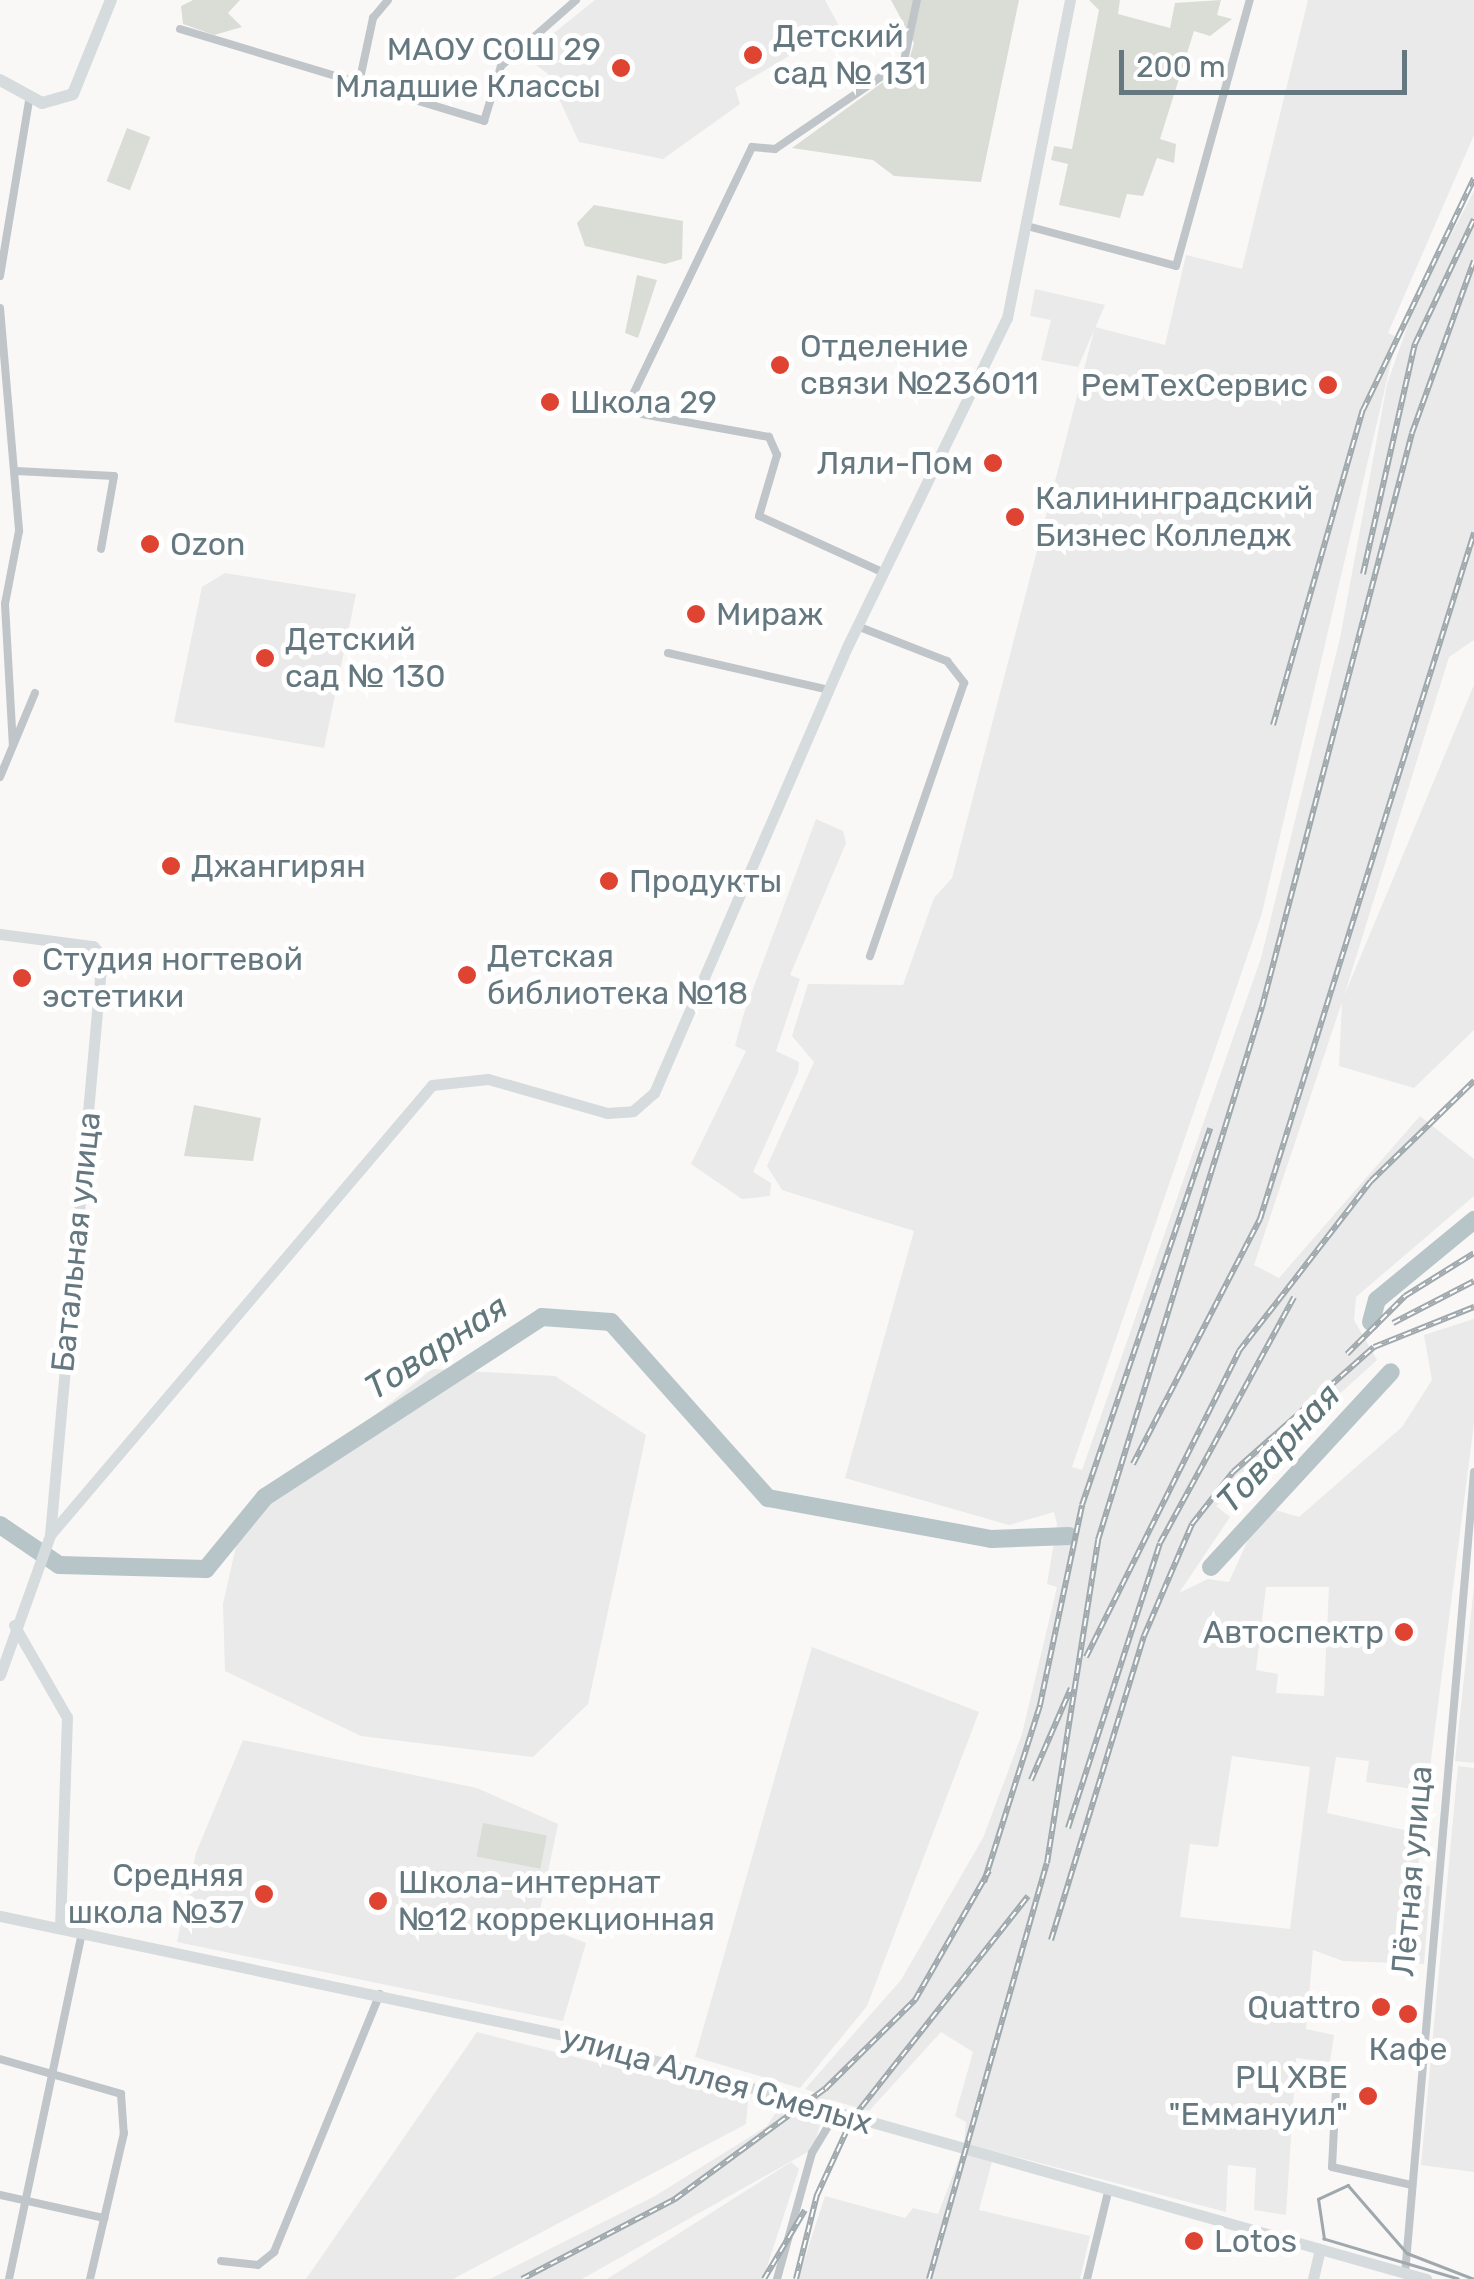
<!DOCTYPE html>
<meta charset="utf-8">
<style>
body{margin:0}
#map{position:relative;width:1474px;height:2279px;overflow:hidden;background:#f9f8f6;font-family:Rubik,sans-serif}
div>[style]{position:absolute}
.built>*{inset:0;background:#e9eae9}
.green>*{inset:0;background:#d9ddd5;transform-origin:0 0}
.river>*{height:18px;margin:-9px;padding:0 9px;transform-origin:9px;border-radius:9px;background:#b7c5c8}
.street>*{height:8px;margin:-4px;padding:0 4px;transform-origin:4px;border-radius:4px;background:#bfc5c8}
.secondary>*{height:11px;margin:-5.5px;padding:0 5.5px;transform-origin:5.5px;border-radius:5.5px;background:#d6dbde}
.primary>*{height:12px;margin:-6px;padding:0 6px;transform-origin:6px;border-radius:6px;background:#d6dbde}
.tram>*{height:2.5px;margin:-1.25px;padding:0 1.25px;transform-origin:1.25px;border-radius:1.25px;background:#9fa8ac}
.rail>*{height:6px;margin-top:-3px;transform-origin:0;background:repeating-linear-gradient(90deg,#fff 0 8px,#9fa8ac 0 16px);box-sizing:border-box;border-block:2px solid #9fa8ac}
.dots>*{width:28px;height:28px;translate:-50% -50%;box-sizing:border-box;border:5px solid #fff;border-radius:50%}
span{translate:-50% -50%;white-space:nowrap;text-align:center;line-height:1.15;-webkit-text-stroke:10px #fff;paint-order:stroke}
.poi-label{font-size:32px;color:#657880}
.left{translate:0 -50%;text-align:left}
.right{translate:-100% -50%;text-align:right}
.street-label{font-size:32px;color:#657880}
.water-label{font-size:35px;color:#5f767a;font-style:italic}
.scale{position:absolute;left:1119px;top:50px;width:288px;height:45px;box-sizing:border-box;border:5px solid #657880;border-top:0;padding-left:12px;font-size:30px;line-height:35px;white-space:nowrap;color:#657880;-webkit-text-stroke:8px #fff;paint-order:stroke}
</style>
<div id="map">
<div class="built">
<i style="clip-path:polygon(595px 0,825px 0,839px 26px,735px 88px,740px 104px,663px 159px,579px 142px,547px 73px,524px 57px)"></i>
<i style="clip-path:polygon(evenodd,1308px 0,1474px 0,1474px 135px,1388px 333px,1397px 337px,1262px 913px,1072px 1467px,1082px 1470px,1261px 958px,1340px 638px,1387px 384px,1416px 302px,1474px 191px,1474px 640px,1449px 657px,1344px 996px,1474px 685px,1474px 1030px,1414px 1088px,1339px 1066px,1342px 1002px,1254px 1265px,1279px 1278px,1420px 1116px,1474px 1159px,1474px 1196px,1356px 1297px,1354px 1320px,1377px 1360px,1216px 1506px,1230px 1517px,1179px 1593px,1208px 1579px,1229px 1582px,1263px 1506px,1299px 1517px,1402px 1427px,1432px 1380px,1424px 1335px,1474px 1319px,1474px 1423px,1427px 1791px,1366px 1782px,1369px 1761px,1336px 1757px,1327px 1813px,1422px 1834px,1416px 1884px,1430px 1886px,1424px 1964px,1343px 1961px,1313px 1950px,1306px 2029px,1334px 2035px,1330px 2062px,1296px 2058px,1286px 2215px,1254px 2210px,1256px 2168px,1228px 2165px,1226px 2212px,964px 2143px,966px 2122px,955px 2116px,973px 2052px,941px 2032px,869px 2111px,828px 2099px,820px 2109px,807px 2105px,819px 2094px,805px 2089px,901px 1980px,983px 1838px,1022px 1734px,1057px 1587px,1047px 1584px,1057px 1524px,1054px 1512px,1009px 1525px,845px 1478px,914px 1231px,782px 1190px,767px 1166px,814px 1062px,792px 1036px,808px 984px,903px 985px,934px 898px,952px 878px,1095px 327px,1165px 345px,1186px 255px,1242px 269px,1308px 0,1266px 1587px,1329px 1587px,1324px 1696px,1276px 1693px,1278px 1674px,1256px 1670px,1266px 1587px,1308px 0,1232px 1756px,1310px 1767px,1290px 1929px,1180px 1917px,1190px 1844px,1218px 1847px,1232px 1756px)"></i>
<i style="clip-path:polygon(1035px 289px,1105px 305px,1078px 367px,1041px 360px,1051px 320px,1030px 316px)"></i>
<i style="clip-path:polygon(225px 573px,356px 594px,324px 748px,174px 722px,202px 587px)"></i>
<i style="clip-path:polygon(816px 819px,843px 831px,846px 843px,790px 975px,800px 979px,776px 1051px,799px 1062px,798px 1072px,753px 1172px,771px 1183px,770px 1196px,742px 1199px,691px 1164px,746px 1051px,735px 1046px,743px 1016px)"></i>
<i style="clip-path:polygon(432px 1369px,555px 1376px,646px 1435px,588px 1704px,533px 1757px,361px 1736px,225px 1671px,223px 1604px,241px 1524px)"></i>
<i style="clip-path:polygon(1474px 1586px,1474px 1763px,1455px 1761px)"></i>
<i style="clip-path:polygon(812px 1647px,979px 1712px,867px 2006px,800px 2088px,695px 2057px)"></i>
<i style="clip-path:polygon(243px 1740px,477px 1788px,558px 1824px,537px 1924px,586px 1943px,563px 2021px,177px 1942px,196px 1853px)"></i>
<i style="clip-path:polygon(1458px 1766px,1474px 1768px,1474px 2172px,1421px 2165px)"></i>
<i style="clip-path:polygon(477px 2032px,748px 2101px,746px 2124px,453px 2279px,306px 2279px)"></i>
<i style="clip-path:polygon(778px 2109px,820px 2125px,813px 2149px,582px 2279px,490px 2279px,655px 2196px,767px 2126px)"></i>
<i style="clip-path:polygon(963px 2149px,993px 2158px,979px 2210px,1090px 2236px,1080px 2279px,798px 2279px,825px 2196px,905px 2218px,913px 2208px,938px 2214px)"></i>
<i style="clip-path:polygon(791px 2162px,799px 2169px,763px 2279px,607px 2279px)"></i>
</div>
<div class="green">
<i style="clip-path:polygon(193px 0,240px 0,228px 13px,242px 27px,214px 35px,183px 24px,181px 6px)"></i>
<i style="clip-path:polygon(891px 0,1019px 0,981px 182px,894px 176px,873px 160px,792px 148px,908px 64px,914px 43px)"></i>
<i style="clip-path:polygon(1089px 0,1120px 0,1118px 14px,1170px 28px,1175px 3px,1221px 0,1217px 15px,1232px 19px,1210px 36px,1194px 31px,1160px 139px,1176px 144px,1174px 163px,1157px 158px,1143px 196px,1127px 194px,1120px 218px,1059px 205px,1068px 164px,1051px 160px,1054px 146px,1072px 149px,1099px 10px)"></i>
<i style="left:127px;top:128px;width:25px;height:57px;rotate:21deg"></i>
<i style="clip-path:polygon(594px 205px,683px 221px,682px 259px,665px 264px,585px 246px,577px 223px)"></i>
<i style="clip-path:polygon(637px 275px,657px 280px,638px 338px,625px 333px)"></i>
<i style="clip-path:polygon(194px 1105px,261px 1118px,253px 1161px,184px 1156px)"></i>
<i style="left:483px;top:1823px;width:65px;height:34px;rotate:11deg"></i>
</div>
<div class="river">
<i style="left:1371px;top:1322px;width:23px;rotate:-75deg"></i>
<i style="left:1377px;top:1300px;width:126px;rotate:-39.5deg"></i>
<i style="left:0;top:1525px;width:71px;rotate:34.1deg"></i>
<i style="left:59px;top:1565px;width:147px;rotate:1.6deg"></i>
<i style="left:206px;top:1569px;width:93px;rotate:-50.7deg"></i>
<i style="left:265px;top:1497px;width:330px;rotate:-33deg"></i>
<i style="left:542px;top:1317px;width:69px;rotate:4.1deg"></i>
<i style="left:611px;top:1322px;width:236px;rotate:48.3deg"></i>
<i style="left:768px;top:1498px;width:227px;rotate:10.4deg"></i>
<i style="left:991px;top:1539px;width:78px;rotate:-2.2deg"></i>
<i style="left:1211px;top:1567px;width:265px;rotate:-47.3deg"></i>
</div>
<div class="street">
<i style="left:180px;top:29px;width:318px;rotate:16.8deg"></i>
<i style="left:484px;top:121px;width:58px;rotate:-72.8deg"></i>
<i style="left:501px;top:66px;width:100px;rotate:-41.3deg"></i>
<i style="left:358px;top:88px;width:72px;rotate:-77.9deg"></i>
<i style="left:373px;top:18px;width:23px;rotate:-50deg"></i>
<i style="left:1027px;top:226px;width:154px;rotate:15deg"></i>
<i style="left:1176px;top:266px;width:276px;rotate:-74.5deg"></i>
<i style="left:0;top:276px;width:178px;rotate:-80.6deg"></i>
<i style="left:0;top:308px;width:224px;rotate:85.1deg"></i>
<i style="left:19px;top:531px;width:74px;rotate:100.9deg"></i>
<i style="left:5px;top:604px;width:141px;rotate:86.8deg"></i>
<i style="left:16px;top:471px;width:98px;rotate:2.9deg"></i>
<i style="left:114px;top:476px;width:74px;rotate:100.1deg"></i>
<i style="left:882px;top:572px;width:135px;rotate:-155.5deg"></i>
<i style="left:759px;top:516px;width:64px;rotate:-73.6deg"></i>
<i style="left:777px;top:455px;width:20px;rotate:-114deg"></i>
<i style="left:769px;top:437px;width:146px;rotate:-169.8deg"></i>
<i style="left:625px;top:411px;width:293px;rotate:-64.3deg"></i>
<i style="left:752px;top:147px;width:23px;rotate:5deg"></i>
<i style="left:775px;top:149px;width:156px;rotate:-34.3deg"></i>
<i style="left:904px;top:61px;width:62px;rotate:-78deg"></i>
<i style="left:857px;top:626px;width:97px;rotate:21.3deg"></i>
<i style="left:947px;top:661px;width:28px;rotate:52deg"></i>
<i style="left:964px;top:683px;width:289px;rotate:109deg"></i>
<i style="left:668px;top:653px;width:165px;rotate:12.9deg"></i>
<i style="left:0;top:777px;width:91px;rotate:-67.4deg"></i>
<i style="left:0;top:2059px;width:126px;rotate:16.1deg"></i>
<i style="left:121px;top:2094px;width:39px;rotate:86deg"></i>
<i style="left:124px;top:2133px;width:150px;rotate:103.1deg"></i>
<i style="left:1337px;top:2069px;width:98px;rotate:92.9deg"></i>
<i style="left:1332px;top:2167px;width:81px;rotate:12.8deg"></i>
<i style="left:0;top:2195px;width:107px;rotate:12.5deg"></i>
<i style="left:221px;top:2261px;width:37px;rotate:6deg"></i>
<i style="left:258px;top:2265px;width:21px;rotate:-39deg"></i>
<i style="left:274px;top:2252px;width:279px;rotate:-67.7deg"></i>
<i style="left:1405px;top:2274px;width:805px;rotate:-85.08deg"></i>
<i style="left:9px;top:2279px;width:355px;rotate:-78.1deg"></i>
<i style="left:777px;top:2279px;width:131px;rotate:-74.5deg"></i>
<i style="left:812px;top:2153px;width:47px;rotate:-59deg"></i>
<i style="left:1087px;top:2279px;width:89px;rotate:-76.4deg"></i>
</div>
<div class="secondary">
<i style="left:0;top:934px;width:94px;rotate:7.4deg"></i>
<i style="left:93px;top:946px;width:13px;rotate:48deg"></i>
<i style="left:102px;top:956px;width:581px;rotate:95.13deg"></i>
<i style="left:14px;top:1625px;width:106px;rotate:60.1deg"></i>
<i style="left:67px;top:1717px;width:211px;rotate:91.9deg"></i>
<i style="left:0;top:1675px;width:149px;rotate:-70.3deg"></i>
<i style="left:50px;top:1535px;width:590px;rotate:-49.67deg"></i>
<i style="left:432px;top:1085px;width:56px;rotate:-6.1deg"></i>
<i style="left:488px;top:1079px;width:124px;rotate:15.9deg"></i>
<i style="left:607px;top:1113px;width:26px;rotate:-4deg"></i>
<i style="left:633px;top:1111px;width:28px;rotate:-41deg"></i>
<i style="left:654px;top:1093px;width:488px;rotate:-66.6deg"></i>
<i style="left:848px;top:645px;width:364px;rotate:-64.1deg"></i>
<i style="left:1007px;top:318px;width:324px;rotate:-78.8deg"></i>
<i style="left:0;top:1916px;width:581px;rotate:11.93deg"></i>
<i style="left:568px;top:2036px;width:892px;rotate:15.81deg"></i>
<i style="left:1313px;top:2279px;width:28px;rotate:-77deg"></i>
</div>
<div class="primary">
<i style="left:0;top:80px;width:48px;rotate:28.7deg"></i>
<i style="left:42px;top:103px;width:32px;rotate:-16deg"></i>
<i style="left:73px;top:94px;width:101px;rotate:-68deg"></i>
</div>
<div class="tram">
<i style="left:1458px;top:2279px;width:140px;rotate:-163.4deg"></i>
<i style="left:1324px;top:2239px;width:40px;rotate:-98.5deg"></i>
<i style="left:1318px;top:2199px;width:33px;rotate:-25deg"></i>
<i style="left:1348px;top:2185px;width:90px;rotate:49.1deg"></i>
<i style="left:1407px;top:2253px;width:72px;rotate:21.2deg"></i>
</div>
<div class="rail">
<i style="left:1363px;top:574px;width:236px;rotate:-77.3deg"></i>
<i style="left:1415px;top:344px;width:138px;rotate:-64.7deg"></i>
<i style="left:1273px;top:725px;width:328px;rotate:-74.1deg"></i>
<i style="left:1363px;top:410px;width:257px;rotate:-64.4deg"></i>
<i style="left:1393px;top:1323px;width:91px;rotate:-27.4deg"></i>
<i style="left:1347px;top:1354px;width:82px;rotate:-45deg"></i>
<i style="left:1405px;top:1296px;width:81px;rotate:-31.9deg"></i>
<i style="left:1133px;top:1464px;width:276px;rotate:-62.6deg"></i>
<i style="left:1260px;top:1219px;width:719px;rotate:-72.67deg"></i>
<i style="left:1086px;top:1657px;width:342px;rotate:-63.4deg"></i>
<i style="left:1239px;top:1351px;width:215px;rotate:-52.2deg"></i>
<i style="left:1371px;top:1181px;width:144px;rotate:-44.2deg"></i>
<i style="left:1031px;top:1780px;width:100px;rotate:-66.5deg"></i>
<i style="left:1068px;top:1828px;width:299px;rotate:-72.1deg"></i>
<i style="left:1160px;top:1543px;width:280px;rotate:-61.4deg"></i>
<i style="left:984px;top:1882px;width:186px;rotate:-72.4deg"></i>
<i style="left:1040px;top:1705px;width:204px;rotate:-78.1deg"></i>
<i style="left:1082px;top:1505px;width:398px;rotate:-71.2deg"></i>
<i style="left:1051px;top:1940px;width:318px;rotate:-73deg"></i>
<i style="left:1144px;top:1636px;width:122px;rotate:-66.8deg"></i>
<i style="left:1192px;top:1524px;width:66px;rotate:-51.7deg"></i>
<i style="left:1233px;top:1472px;width:188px;rotate:-41.6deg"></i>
<i style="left:1374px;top:1347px;width:108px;rotate:-21.8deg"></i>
<i style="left:522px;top:2279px;width:173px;rotate:-27.6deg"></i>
<i style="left:675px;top:2199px;width:186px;rotate:-36.3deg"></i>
<i style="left:825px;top:2089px;width:127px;rotate:-44.7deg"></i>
<i style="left:915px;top:2000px;width:149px;rotate:-60.2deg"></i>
<i style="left:764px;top:2279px;width:80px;rotate:-59.3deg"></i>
<i style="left:796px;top:2279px;width:87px;rotate:-76deg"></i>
<i style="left:817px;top:2195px;width:84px;rotate:-65.3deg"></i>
<i style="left:852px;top:2119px;width:284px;rotate:-51.7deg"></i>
<i style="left:929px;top:2279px;width:432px;rotate:-74.2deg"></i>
<i style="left:1047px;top:1863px;width:327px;rotate:-81deg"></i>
<i style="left:1098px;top:1540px;width:558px;rotate:-72.9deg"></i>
<i style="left:1262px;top:1007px;width:593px;rotate:-75.35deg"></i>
<i style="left:1412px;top:433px;width:183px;rotate:-70.2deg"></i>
</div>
<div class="dots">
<i style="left:753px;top:55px;background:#de4431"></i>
<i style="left:621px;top:68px;background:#de4431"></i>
<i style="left:780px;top:365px;background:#de4431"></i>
<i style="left:1328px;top:385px;background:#de4431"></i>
<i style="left:550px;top:402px;background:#de4431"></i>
<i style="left:993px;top:463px;background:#de4431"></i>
<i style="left:1015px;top:517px;background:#de4431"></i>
<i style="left:150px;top:544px;background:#de4431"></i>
<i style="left:696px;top:614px;background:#de4431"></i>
<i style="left:265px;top:658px;background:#de4431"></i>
<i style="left:171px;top:866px;background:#de4431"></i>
<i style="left:609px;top:881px;background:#de4431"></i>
<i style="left:467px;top:975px;background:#de4431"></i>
<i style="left:22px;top:978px;background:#de4431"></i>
<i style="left:1404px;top:1632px;background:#de4431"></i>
<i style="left:264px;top:1894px;background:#de4431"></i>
<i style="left:378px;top:1901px;background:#de4431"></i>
<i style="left:1381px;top:2007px;background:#de4431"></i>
<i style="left:1408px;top:2014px;background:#de4431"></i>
<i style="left:1368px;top:2096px;background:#de4431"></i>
<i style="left:1194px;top:2241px;background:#de4431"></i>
</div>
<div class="poi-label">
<span class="left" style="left:773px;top:55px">Детский<br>сад № 131</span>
<span class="right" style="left:601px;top:68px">МАОУ СОШ 29<br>Младшие Классы</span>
<span class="left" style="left:800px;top:365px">Отделение<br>связи №236011</span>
<span class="right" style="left:1308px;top:385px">РемТехСервис</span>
<span class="left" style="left:570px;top:402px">Школа 29</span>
<span class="right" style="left:973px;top:463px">Ляли-Пом</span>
<span class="left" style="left:1035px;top:517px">Калининградский<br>Бизнес Колледж</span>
<span class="left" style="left:170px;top:544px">Ozon</span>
<span class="left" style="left:716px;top:614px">Мираж</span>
<span class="left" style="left:285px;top:658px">Детский<br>сад № 130</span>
<span class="left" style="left:191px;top:866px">Джангирян</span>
<span class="left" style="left:629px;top:881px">Продукты</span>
<span class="left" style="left:487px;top:975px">Детская<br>библиотека №18</span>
<span class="left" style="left:42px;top:978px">Студия ногтевой<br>эстетики</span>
<span class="right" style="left:1384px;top:1632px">Автоспектр</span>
<span class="right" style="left:244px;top:1894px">Средняя<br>школа №37</span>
<span class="left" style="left:398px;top:1901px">Школа-интернат<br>№12 коррекционная</span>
<span class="right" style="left:1361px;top:2007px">Quattro</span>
<span style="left:1408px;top:2049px">Кафе</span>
<span class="right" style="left:1348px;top:2096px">РЦ ХВЕ<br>"Еммануил"</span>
<span class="left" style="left:1214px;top:2241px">Lotos</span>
</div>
<div class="street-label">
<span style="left:76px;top:1242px;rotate:-84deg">Батальная улица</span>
<span style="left:1412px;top:1871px;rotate:-85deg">Лётная улица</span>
<span style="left:717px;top:2080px;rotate:16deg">улица Аллея Смелых</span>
</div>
<div class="water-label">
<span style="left:436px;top:1347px;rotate:-33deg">Товарная</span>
<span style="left:1278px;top:1448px;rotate:-47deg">Товарная</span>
</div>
<div class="scale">200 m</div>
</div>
